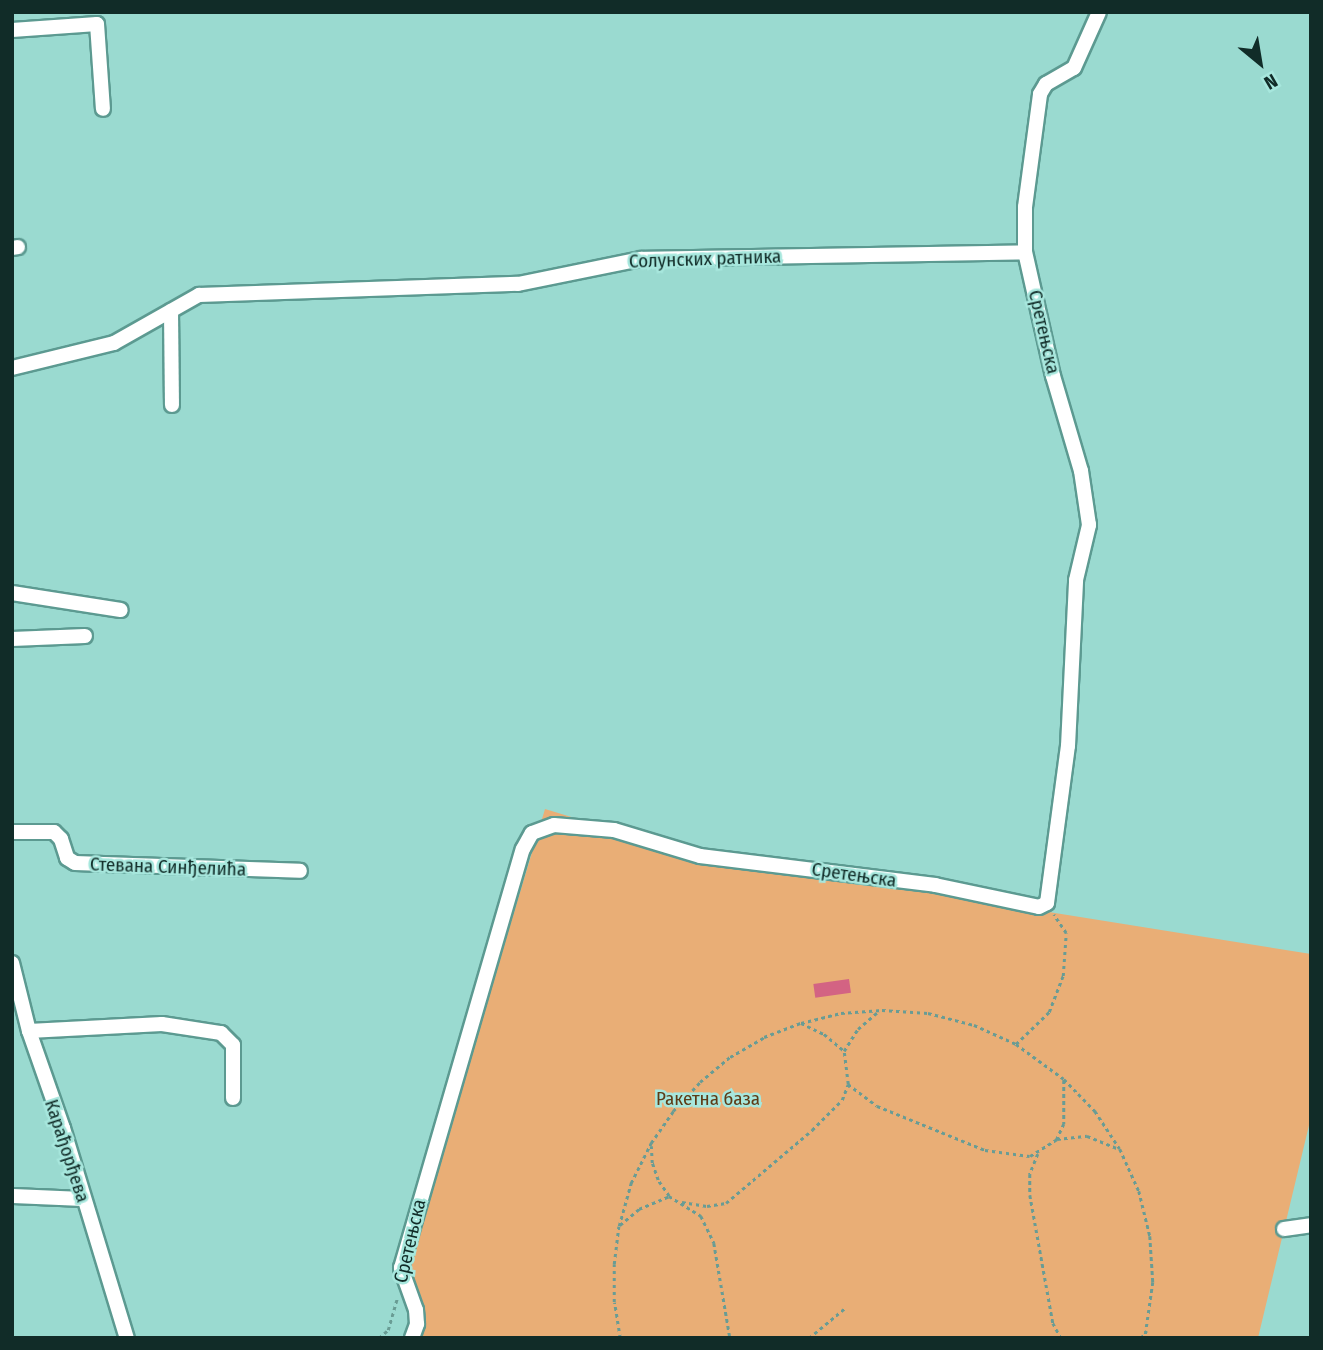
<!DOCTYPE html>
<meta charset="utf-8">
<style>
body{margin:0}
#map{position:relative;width:1323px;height:1350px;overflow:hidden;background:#9adad0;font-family:"Fira Sans Condensed",sans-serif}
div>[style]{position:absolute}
.green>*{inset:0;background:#e9ae76}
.building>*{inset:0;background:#d36383;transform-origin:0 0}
.path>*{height:2.5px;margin-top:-1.25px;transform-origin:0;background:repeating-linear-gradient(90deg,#699c94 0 3.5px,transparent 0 7px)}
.roads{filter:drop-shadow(2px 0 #5c9a91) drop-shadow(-2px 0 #5c9a91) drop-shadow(0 2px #5c9a91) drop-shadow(0 -2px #5c9a91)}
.minor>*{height:14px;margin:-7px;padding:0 7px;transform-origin:7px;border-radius:7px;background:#fff}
span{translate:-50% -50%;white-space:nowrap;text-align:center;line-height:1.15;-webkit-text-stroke:5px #a7e7dd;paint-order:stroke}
.street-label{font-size:19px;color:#112c28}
.park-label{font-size:19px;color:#5d3b16}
.frame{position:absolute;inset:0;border:14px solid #112c28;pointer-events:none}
.north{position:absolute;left:1225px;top:28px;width:70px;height:70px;-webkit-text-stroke:5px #a7e7dd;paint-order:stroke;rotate:150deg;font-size:19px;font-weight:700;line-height:28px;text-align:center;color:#112c28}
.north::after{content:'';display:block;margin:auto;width:24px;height:32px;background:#112c28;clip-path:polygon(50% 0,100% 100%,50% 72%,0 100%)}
</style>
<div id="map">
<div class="green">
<i style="clip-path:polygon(545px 809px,700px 856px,1311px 954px,1311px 1117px,1258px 1338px,418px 1338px,423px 1316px,407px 1269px)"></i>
</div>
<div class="building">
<i style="left:849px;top:979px;width:14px;height:36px;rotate:82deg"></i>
</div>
<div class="path">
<i style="left:801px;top:1023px;width:25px;rotate:26deg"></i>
<i style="left:824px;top:1034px;width:26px;rotate:40deg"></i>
<i style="left:844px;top:1051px;width:26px;rotate:-58deg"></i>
<i style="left:858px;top:1029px;width:28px;rotate:-41deg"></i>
<i style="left:1016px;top:1044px;width:46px;rotate:-44.1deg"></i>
<i style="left:1049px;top:1012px;width:39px;rotate:-69deg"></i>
<i style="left:1063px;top:976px;width:43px;rotate:-86deg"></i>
<i style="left:1066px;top:933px;width:22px;rotate:-124deg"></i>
<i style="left:1064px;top:1080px;width:44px;rotate:90deg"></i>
<i style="left:1064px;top:1124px;width:17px;rotate:115deg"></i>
<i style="left:1057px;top:1139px;width:30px;rotate:-6deg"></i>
<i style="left:1087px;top:1136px;width:35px;rotate:22deg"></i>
<i style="left:848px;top:1084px;width:36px;rotate:37deg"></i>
<i style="left:877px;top:1106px;width:117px;rotate:22.2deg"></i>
<i style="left:985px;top:1150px;width:45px;rotate:7.6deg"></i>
<i style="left:1030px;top:1156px;width:32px;rotate:-32deg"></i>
<i style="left:1038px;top:1154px;width:22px;rotate:112deg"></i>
<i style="left:1030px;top:1174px;width:21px;rotate:90deg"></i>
<i style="left:1030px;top:1195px;width:130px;rotate:79.8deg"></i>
<i style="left:1053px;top:1323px;width:17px;rotate:62deg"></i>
<i style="left:669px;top:1196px;width:38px;rotate:32deg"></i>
<i style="left:701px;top:1216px;width:30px;rotate:64deg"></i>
<i style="left:714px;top:1243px;width:96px;rotate:80.4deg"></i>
<i style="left:682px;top:1202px;width:25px;rotate:9deg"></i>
<i style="left:707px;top:1206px;width:19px;rotate:-9deg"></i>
<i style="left:726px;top:1203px;width:113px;rotate:-40.3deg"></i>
<i style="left:812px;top:1130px;width:42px;rotate:-45deg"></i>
<i style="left:842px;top:1100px;width:17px;rotate:-69deg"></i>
<i style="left:848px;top:1084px;width:33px;rotate:-97deg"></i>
<i style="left:620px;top:1225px;width:25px;rotate:-40deg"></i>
<i style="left:639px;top:1209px;width:33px;rotate:-23deg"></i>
<i style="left:669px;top:1196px;width:19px;rotate:-125deg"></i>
<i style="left:658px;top:1180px;width:18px;rotate:-109deg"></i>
<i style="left:652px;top:1163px;width:17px;rotate:-93deg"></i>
<i style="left:379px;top:1338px;width:12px;rotate:-42deg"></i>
<i style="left:388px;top:1330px;width:33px;rotate:-74deg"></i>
<i style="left:620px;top:1338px;width:36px;rotate:-99deg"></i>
<i style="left:614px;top:1302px;width:38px;rotate:-90deg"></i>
<i style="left:614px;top:1264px;width:38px;rotate:-83deg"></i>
<i style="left:619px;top:1226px;width:45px;rotate:-74.4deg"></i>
<i style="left:631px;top:1183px;width:45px;rotate:-63.4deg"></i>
<i style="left:651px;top:1143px;width:39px;rotate:-55deg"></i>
<i style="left:673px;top:1111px;width:40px;rotate:-47deg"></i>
<i style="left:700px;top:1082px;width:39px;rotate:-40deg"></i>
<i style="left:730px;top:1057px;width:39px;rotate:-30deg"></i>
<i style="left:764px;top:1037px;width:40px;rotate:-21deg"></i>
<i style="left:801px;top:1023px;width:41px;rotate:-14deg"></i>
<i style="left:841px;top:1013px;width:41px;rotate:-4.2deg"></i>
<i style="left:882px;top:1010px;width:46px;rotate:3.7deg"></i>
<i style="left:928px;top:1013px;width:48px;rotate:14.6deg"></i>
<i style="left:974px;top:1025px;width:46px;rotate:24.3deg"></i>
<i style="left:1016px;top:1044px;width:59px;rotate:36.1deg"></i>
<i style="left:1064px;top:1079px;width:45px;rotate:45.9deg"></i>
<i style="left:1095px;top:1111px;width:45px;rotate:56.7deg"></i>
<i style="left:1120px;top:1149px;width:46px;rotate:65.7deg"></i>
<i style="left:1139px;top:1191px;width:46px;rotate:76.3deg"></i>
<i style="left:1150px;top:1236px;width:46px;rotate:86.3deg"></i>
<i style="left:1153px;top:1282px;width:57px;rotate:98.1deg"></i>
<i style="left:809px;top:1338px;width:47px;rotate:-39.8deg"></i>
<i style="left:1141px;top:1338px;width:9px;rotate:-54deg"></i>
</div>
<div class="roads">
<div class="minor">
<i style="left:12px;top:30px;width:85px;rotate:-4deg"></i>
<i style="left:97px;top:24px;width:85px;rotate:86deg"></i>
<i style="left:12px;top:248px;width:6px;rotate:-9deg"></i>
<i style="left:171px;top:311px;width:94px;rotate:89.4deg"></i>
<i style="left:12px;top:368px;width:105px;rotate:-13.8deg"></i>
<i style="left:114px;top:343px;width:98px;rotate:-29.5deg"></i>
<i style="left:199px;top:295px;width:319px;rotate:-2deg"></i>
<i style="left:518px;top:284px;width:126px;rotate:-11.5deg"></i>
<i style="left:641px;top:259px;width:384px;rotate:-1deg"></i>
<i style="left:12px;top:593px;width:110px;rotate:8.9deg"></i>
<i style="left:12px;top:639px;width:73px;rotate:-2.4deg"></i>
<i style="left:12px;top:832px;width:42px"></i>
<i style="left:54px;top:832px;width:10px;rotate:45deg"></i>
<i style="left:61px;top:839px;width:20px;rotate:72deg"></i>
<i style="left:67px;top:858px;width:9px;rotate:32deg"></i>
<i style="left:75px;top:863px;width:225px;rotate:2deg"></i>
<i style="left:12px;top:963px;width:70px;rotate:76deg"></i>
<i style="left:29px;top:1031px;width:103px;rotate:70.7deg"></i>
<i style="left:63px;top:1128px;width:220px;rotate:73.1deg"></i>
<i style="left:29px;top:1031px;width:133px;rotate:-3deg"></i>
<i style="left:162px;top:1024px;width:60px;rotate:8.7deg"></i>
<i style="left:221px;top:1033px;width:17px;rotate:45deg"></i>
<i style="left:233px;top:1045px;width:53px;rotate:90deg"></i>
<i style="left:13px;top:1196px;width:70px;rotate:2.5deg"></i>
<i style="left:1284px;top:1229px;width:27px;rotate:-8deg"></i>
<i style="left:412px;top:1338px;width:15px;rotate:-70deg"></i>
<i style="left:417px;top:1324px;width:14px;rotate:-94deg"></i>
<i style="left:416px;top:1310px;width:45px;rotate:-109.7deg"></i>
<i style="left:401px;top:1268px;width:436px;rotate:-73.8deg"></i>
<i style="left:523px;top:849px;width:18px;rotate:-61deg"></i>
<i style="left:532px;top:833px;width:23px;rotate:-20deg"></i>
<i style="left:554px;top:825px;width:60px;rotate:4.8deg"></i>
<i style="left:614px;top:830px;width:90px;rotate:16.8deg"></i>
<i style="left:700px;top:856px;width:237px;rotate:7deg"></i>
<i style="left:935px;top:885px;width:106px;rotate:11.9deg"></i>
<i style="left:1039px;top:907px;width:9px;rotate:-27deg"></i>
<i style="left:1047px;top:903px;width:158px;rotate:-82.4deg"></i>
<i style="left:1068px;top:746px;width:166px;rotate:-87.2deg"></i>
<i style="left:1076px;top:580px;width:57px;rotate:-76.7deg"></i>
<i style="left:1089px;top:525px;width:55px;rotate:-98.4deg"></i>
<i style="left:1081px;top:471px;width:99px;rotate:-106.4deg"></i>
<i style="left:1053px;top:376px;width:127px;rotate:-102.7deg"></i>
<i style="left:1025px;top:252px;width:45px;rotate:-90deg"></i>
<i style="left:1025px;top:207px;width:114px;rotate:-82.4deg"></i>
<i style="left:1040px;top:94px;width:12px;rotate:-59deg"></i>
<i style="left:1046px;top:84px;width:32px;rotate:-30deg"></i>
<i style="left:1074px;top:68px;width:61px;rotate:-65.9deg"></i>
</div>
</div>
<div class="street-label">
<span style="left:705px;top:259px;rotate:-2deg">Солунских ратника</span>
<span style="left:1044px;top:332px;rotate:77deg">Сретењска</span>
<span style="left:168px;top:867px;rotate:2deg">Стевана Синђелића</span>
<span style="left:854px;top:875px;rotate:8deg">Сретењска</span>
<span style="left:67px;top:1151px;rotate:72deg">Карађорђева</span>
<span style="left:410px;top:1241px;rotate:-77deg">Сретењска</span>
</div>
<div class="park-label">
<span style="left:708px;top:1099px">Ракетна база</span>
</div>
<div class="frame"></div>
<div class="north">N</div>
</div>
